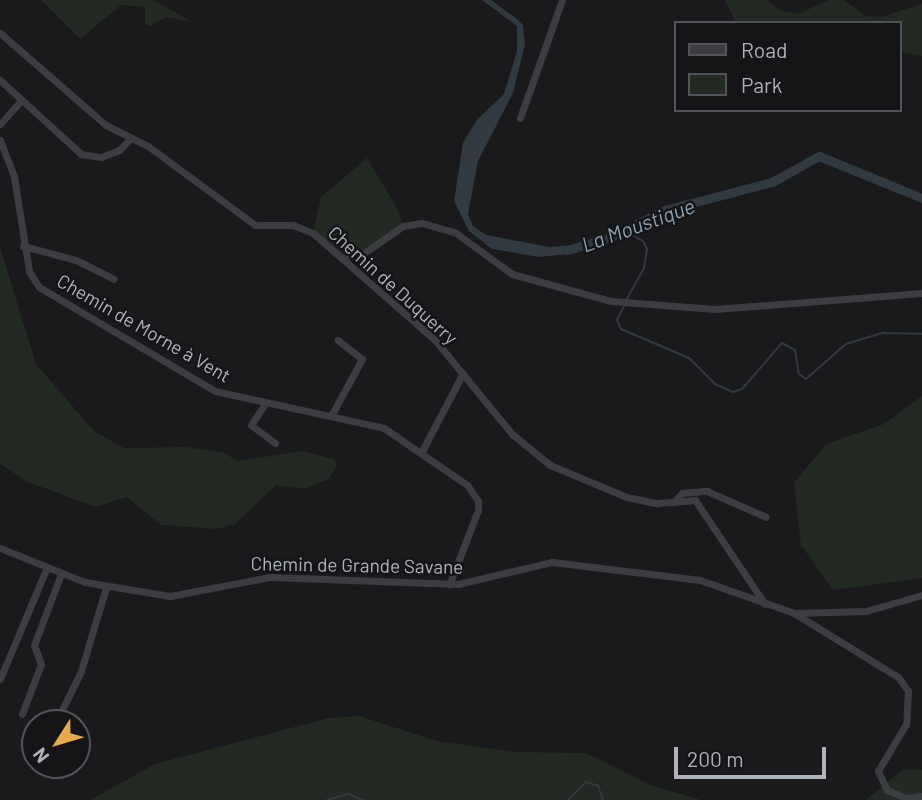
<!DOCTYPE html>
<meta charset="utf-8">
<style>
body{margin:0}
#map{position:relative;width:922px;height:800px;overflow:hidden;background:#1a1a1c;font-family:Barlow,sans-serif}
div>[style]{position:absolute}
.green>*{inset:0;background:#222a23}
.water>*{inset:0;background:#313a40}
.stream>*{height:2px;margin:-1px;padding:0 1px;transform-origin:1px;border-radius:1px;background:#313a40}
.river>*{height:9px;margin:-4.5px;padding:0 4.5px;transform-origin:4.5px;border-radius:4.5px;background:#313a40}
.minor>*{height:7px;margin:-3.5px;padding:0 3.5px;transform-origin:3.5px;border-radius:3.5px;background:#3c3d41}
span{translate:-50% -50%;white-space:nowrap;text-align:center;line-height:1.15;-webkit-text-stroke:5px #151517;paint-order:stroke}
.street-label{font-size:19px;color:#aeb2bb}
.water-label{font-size:21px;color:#88a1b3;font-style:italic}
.legend{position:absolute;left:674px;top:21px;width:228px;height:91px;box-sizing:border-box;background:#151517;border:2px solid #525459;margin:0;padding:9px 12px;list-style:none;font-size:21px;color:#aeb2bb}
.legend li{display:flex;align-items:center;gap:14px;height:35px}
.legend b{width:35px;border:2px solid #525459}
.north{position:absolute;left:21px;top:709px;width:70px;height:70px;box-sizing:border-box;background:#151517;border:2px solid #525459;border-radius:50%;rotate:233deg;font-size:19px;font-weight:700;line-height:28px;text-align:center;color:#aeb2bb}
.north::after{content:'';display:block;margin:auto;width:24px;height:32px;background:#e7ab47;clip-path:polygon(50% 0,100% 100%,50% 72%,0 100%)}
.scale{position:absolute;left:674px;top:747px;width:152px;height:32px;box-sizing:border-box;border:4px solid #aeb2bb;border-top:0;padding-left:9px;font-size:21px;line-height:24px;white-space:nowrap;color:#aeb2bb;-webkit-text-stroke:5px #151517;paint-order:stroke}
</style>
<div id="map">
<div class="green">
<i style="clip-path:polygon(41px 0,154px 0,192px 22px,166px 17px,150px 26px,145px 24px,145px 7px,121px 5px,80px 39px)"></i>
<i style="clip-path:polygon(725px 0,767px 0,781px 11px,798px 14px,829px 0,844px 0,865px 16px,881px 17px,922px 4px,922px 56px,903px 53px,899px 21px,736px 23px)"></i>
<i style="clip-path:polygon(367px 158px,397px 208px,403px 226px,364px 253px,341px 258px,313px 233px,321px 197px)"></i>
<i style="clip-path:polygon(0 247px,36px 364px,94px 431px,124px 448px,187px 447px,224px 453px,238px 461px,302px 451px,334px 459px,337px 465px,329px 479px,305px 489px,276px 485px,235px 524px,217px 529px,161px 525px,127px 497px,96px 507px,28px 482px,0 464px)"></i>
<i style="clip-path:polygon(922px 396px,922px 578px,833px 590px,801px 545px,794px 483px,826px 444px,884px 424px)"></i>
<i style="clip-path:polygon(359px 716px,437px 741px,515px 752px,586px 753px,650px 785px,701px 800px,91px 800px,155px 764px,329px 718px)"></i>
<i style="clip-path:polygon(903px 769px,922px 770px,922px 800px,866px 800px)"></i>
</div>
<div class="water">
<i style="clip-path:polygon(482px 0,491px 0,517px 19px,523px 25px,525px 44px,513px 93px,478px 161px,468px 214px,473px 226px,486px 235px,550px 247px,576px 245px,577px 253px,539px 257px,492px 249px,469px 231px,454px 201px,463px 143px,476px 121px,504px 94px,517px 51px,517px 26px)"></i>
</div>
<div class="stream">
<i style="left:624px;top:230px;width:22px;rotate:30deg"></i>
<i style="left:643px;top:241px;width:9px;rotate:63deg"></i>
<i style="left:647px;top:249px;width:19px;rotate:99deg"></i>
<i style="left:644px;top:268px;width:38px;rotate:119deg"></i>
<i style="left:624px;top:306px;width:16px;rotate:117deg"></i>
<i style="left:617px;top:320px;width:10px;rotate:66deg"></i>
<i style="left:621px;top:329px;width:74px;rotate:23.1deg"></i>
<i style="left:689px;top:358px;width:37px;rotate:45deg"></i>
<i style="left:715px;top:384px;width:20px;rotate:24deg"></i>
<i style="left:733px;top:392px;width:9px;rotate:-18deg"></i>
<i style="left:742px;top:389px;width:61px;rotate:-49deg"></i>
<i style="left:782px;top:343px;width:15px;rotate:28deg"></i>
<i style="left:795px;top:350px;width:24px;rotate:81deg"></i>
<i style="left:799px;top:374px;width:9px;rotate:36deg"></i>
<i style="left:806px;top:379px;width:53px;rotate:-41.2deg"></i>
<i style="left:846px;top:344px;width:39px;rotate:-17deg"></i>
<i style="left:883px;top:333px;width:39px;rotate:1deg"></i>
<i style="left:327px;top:800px;width:22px;rotate:-16deg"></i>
<i style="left:348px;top:794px;width:16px;rotate:22deg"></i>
<i style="left:568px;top:800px;width:25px;rotate:-45deg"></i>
<i style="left:586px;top:782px;width:13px;rotate:18deg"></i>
<i style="left:598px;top:786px;width:15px;rotate:70deg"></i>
</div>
<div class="river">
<i style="left:567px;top:250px;width:43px;rotate:-16.3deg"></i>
<i style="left:608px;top:238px;width:64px;rotate:-26.2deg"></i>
<i style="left:665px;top:210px;width:111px;rotate:-14.7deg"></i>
<i style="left:772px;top:182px;width:54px;rotate:-29deg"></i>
<i style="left:819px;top:156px;width:111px;rotate:22.2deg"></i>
</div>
<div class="minor">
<i style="left:0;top:33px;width:140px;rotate:41deg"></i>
<i style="left:106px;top:125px;width:47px;rotate:26.6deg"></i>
<i style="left:148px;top:146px;width:133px;rotate:36.4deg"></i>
<i style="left:255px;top:225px;width:38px"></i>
<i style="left:293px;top:225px;width:22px;rotate:22deg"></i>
<i style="left:313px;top:233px;width:162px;rotate:41.3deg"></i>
<i style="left:435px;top:340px;width:122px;rotate:50.7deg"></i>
<i style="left:512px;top:434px;width:49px;rotate:39.2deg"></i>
<i style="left:550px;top:465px;width:83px;rotate:22.6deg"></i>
<i style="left:627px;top:497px;width:30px;rotate:12deg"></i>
<i style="left:656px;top:503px;width:39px;rotate:-4deg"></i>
<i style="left:695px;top:500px;width:125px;rotate:56.1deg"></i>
<i style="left:0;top:80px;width:110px;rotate:42.4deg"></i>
<i style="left:81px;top:154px;width:20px;rotate:9deg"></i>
<i style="left:101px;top:157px;width:19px;rotate:-21deg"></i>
<i style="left:119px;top:150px;width:17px;rotate:-45deg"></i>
<i style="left:520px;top:118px;width:125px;rotate:-70.4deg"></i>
<i style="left:0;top:124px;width:31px;rotate:-48deg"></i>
<i style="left:0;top:140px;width:40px;rotate:69deg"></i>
<i style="left:14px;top:177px;width:95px;rotate:80.9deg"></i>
<i style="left:29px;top:271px;width:19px;rotate:58deg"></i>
<i style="left:39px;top:287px;width:204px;rotate:30.6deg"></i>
<i style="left:215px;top:391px;width:173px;rotate:12.3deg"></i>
<i style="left:384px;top:428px;width:101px;rotate:34.5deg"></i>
<i style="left:467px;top:485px;width:19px;rotate:55deg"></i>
<i style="left:478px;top:501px;width:9px;rotate:90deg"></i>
<i style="left:478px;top:510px;width:80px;rotate:111.1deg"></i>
<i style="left:23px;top:246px;width:55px;rotate:14.8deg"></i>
<i style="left:76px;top:260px;width:42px;rotate:26.6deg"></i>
<i style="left:341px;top:258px;width:24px;rotate:-12deg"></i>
<i style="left:364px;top:253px;width:47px;rotate:-34.7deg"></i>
<i style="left:403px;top:226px;width:19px;rotate:-9deg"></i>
<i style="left:422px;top:223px;width:35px;rotate:16deg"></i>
<i style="left:456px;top:233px;width:69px;rotate:36.2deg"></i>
<i style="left:512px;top:274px;width:103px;rotate:15.3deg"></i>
<i style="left:611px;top:301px;width:104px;rotate:4.4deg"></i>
<i style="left:715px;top:309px;width:208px;rotate:-4.4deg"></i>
<i style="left:265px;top:404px;width:25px;rotate:124deg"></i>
<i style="left:251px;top:425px;width:30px;rotate:37deg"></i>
<i style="left:331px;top:416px;width:65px;rotate:-61.5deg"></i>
<i style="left:362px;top:359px;width:31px;rotate:-142deg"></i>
<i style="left:422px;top:451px;width:88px;rotate:-62.3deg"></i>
<i style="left:674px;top:502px;width:12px;rotate:-48deg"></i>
<i style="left:682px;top:493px;width:25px;rotate:-5deg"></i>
<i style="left:707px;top:491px;width:64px;rotate:23.8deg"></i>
<i style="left:0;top:548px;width:92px;rotate:21.8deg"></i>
<i style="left:85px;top:582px;width:86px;rotate:9.4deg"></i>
<i style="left:170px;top:596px;width:102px;rotate:-10.8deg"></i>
<i style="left:270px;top:577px;width:188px;rotate:2.1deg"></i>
<i style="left:458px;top:584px;width:97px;rotate:-13.2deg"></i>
<i style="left:552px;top:562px;width:149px;rotate:6.9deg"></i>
<i style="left:700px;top:580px;width:100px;rotate:19.3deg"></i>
<i style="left:794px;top:613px;width:72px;rotate:-1.6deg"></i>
<i style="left:866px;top:611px;width:58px;rotate:-15.9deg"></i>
<i style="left:794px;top:613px;width:122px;rotate:31.6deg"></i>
<i style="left:898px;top:677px;width:17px;rotate:54deg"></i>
<i style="left:908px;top:691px;width:33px;rotate:93deg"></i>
<i style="left:906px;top:724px;width:55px;rotate:120.8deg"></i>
<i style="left:878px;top:771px;width:21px;rotate:65deg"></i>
<i style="left:887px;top:790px;width:21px;rotate:23deg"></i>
<i style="left:906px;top:798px;width:16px;rotate:-7deg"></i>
<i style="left:0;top:679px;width:121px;rotate:-67.2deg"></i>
<i style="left:22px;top:714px;width:53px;rotate:-69.2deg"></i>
<i style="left:41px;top:664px;width:20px;rotate:-110deg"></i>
<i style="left:34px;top:645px;width:76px;rotate:-69.2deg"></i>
<i style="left:59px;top:716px;width:50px;rotate:-63.9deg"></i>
<i style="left:81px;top:671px;width:88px;rotate:-73.4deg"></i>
</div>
<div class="street-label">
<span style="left:393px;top:285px;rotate:42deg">Chemin de Duquerry</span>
<span style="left:144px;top:328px;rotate:30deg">Chemin de Morne à Vent</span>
<span style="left:357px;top:565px;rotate:1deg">Chemin de Grande Savane</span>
</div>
<div class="water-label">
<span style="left:638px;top:225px;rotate:-20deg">La Moustique</span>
</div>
<ul class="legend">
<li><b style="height:9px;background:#3c3d41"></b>Road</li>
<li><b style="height:19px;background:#222a23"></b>Park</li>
</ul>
<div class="north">N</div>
<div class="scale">200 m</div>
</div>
